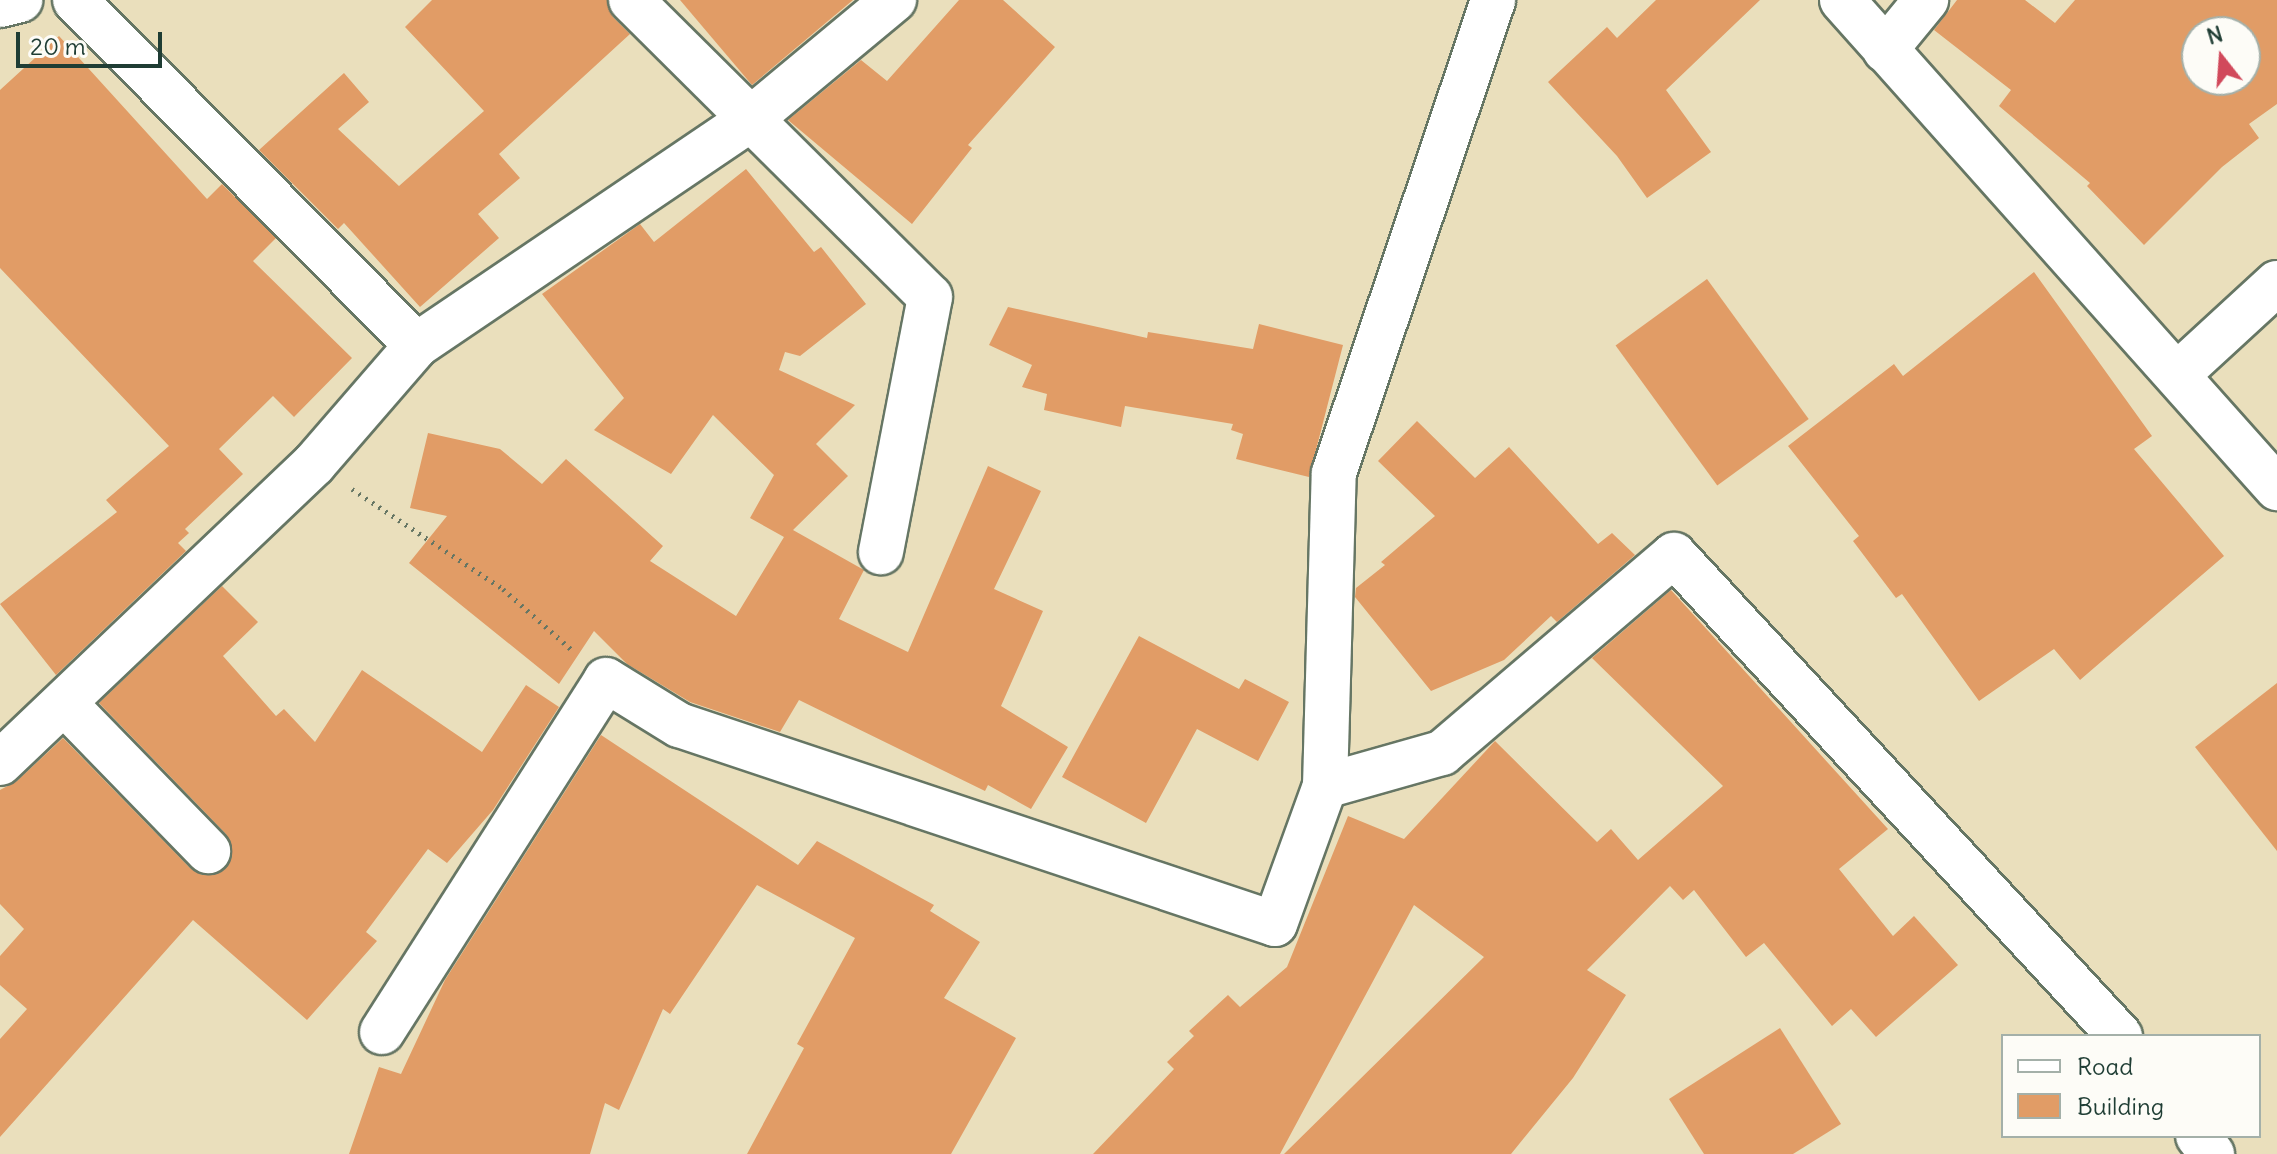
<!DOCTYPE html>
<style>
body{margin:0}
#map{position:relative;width:2277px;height:1154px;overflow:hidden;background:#eadfbc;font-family:Delius,sans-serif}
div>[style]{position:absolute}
.building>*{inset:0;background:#e19c66;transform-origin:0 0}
.path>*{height:5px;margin-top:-2.5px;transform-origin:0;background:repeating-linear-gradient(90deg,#667664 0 2px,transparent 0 8px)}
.roads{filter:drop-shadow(2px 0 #667664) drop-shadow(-2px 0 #667664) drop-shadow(0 2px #667664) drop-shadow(0 -2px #667664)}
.minor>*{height:44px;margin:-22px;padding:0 22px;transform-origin:22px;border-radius:22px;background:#fff}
span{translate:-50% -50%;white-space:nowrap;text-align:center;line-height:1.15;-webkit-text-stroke:8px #fdfcf7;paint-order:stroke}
.legend{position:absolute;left:2001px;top:1034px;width:260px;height:104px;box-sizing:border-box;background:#fdfcf7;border:2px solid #a4b0a9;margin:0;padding:10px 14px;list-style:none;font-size:24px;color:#1f3d34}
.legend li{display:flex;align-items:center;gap:16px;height:40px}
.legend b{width:40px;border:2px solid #a4b0a9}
.north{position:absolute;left:2181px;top:16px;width:80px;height:80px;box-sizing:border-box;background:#fdfcf7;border:2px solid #a4b0a9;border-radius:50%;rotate:343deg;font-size:22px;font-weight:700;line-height:32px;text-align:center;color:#1f3d34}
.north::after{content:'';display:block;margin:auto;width:28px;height:36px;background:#d1495b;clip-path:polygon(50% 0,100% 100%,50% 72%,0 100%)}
.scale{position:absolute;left:16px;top:32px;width:146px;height:36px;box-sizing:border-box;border:4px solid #1f3d34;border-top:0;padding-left:10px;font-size:24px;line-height:28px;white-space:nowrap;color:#1f3d34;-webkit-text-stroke:6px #fdfcf7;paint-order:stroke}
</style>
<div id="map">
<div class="building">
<i style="clip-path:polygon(432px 0,607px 0,613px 17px,630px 34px,499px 154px,520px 178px,478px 214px,499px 238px,420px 307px,344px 223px,338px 229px,259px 150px,344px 73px,369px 102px,338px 129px,399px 186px,484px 111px,405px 27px)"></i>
<i style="clip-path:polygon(680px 0,853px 0,752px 85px)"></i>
<i style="clip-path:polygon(959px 0,1003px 0,1055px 47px,968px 145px,972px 148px,912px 224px,788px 120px,861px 60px,887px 81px)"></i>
<i style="clip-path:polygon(1656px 0,1760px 0,1666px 90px,1711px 152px,1647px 198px,1617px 156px,1548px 82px,1607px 27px,1617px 38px)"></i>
<i style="clip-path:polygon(evenodd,1957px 0,2025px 0,2055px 23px,2075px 0,2277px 0,2277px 104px,2249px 124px,2259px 138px,2222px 167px,2144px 245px,2087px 186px,2090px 183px,1999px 106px,2011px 90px,1934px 30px,1957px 0,2197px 32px,2245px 32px,2245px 80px,2197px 80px,2197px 32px)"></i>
<i style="clip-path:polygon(59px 36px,207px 199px,222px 184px,276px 238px,253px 261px,352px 358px,294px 417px,273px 396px,219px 449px,243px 474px,185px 529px,189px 533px,178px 543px,186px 551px,56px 675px,0 604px,117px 512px,106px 500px,169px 446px,0 268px,0 90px)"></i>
<i style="clip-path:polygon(746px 169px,814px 252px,821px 247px,866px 304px,800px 356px,785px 352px,779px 370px,855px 405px,816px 444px,848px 476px,793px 530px,864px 570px,839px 619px,908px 652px,988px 466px,1041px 491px,994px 589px,1043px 611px,1001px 706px,1068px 747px,1031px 809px,988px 785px,985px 791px,799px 700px,780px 732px,690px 702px,627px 664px,594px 631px,559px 684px,409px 563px,447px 516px,410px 508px,428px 433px,500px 449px,542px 484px,566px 459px,663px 546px,650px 561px,736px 616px,784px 537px,750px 518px,774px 475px,713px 415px,671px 474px,594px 430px,624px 398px,542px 294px,640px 224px,654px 242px)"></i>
<i style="clip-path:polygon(2034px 272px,2152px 436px,2134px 449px,2224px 556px,2080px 680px,2054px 649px,1979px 701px,1902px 594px,1896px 598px,1853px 541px,1859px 536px,1788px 446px,1894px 364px,1903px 376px)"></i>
<i style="left:1707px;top:279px;width:173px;height:113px;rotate:54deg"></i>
<i style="clip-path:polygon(1008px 307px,1147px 338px,1148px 332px,1253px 349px,1259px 324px,1343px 345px,1309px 477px,1236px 459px,1243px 434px,1231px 430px,1233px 424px,1125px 406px,1121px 427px,1044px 410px,1047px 394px,1022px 387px,1032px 365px,989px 345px)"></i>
<i style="clip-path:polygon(1417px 421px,1475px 478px,1509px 447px,1598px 544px,1612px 533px,1635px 555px,1557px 622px,1551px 616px,1504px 660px,1431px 691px,1355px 597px,1356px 588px,1385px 565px,1381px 562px,1435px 516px,1378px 461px)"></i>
<i style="clip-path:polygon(222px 586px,258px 622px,223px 656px,276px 716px,284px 709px,315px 742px,362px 670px,482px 752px,526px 685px,559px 707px,493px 810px,447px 863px,428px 849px,366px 932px,377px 941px,307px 1020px,193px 920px,0 1137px,0 1039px,27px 1009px,0 985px,0 956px,24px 929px,0 904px,0 790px,17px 781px,63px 738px,190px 868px,202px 875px,225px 869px,232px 857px,226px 834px,99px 703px)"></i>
<i style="clip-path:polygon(1671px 590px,1888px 829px,1839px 869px,1893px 936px,1914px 916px,1958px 965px,1876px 1037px,1851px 1009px,1832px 1026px,1764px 943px,1746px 957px,1694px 890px,1683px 900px,1670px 886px,1587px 970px,1626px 995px,1573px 1078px,1511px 1154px,1284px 1154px,1484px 957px,1414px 905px,1280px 1154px,1093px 1154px,1174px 1069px,1167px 1062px,1194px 1036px,1189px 1031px,1228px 995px,1240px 1007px,1287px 967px,1348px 816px,1404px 839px,1495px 741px,1597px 842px,1611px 829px,1638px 860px,1723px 786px,1592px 658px)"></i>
<i style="clip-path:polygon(1139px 636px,1239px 689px,1245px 679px,1289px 702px,1258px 761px,1197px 729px,1146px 823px,1062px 777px)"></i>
<i style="clip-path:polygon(2277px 683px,2277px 851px,2195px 747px)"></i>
<i style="clip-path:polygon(601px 735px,798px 865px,817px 841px,934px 905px,930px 911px,980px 942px,944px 998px,1016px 1038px,951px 1154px,747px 1154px,804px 1048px,797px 1044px,855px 938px,757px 885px,670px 1014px,663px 1009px,619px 1110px,605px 1103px,590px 1154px,349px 1154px,379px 1067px,401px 1074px,445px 980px)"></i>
<i style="clip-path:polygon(1780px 1028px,1841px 1124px,1793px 1154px,1704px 1154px,1669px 1099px)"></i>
</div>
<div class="path">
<i style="left:352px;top:489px;width:181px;rotate:33.5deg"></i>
<i style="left:503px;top:589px;width:92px;rotate:41.5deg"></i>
</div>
<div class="roads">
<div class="minor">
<i style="left:75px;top:0;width:486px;rotate:45.3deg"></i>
<i style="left:631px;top:0;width:421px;rotate:44.8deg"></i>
<i style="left:930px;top:297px;width:260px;rotate:100.9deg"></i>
<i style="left:1842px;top:0;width:654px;rotate:48.29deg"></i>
<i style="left:0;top:5px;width:21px;rotate:-14deg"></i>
<i style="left:1885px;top:50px;width:65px;rotate:-50.6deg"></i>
<i style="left:2179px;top:373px;width:133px;rotate:-42.6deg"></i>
<i style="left:66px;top:705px;width:204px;rotate:45.8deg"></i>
<i style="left:0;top:763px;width:434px;rotate:-43.6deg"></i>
<i style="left:314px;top:464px;width:157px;rotate:-49.1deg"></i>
<i style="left:417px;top:345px;width:400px;rotate:-34.1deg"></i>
<i style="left:748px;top:121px;width:190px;rotate:-39.7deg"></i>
<i style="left:1325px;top:786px;width:122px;rotate:-15.8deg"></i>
<i style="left:1442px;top:753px;width:305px;rotate:-40.5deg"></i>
<i style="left:1674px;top:555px;width:656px;rotate:47.16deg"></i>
<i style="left:382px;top:1032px;width:417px;rotate:-57.5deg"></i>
<i style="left:606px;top:680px;width:86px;rotate:31.7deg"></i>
<i style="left:679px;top:725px;width:628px;rotate:18.46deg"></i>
<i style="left:1275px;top:924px;width:147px;rotate:-70.1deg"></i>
<i style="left:1325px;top:786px;width:313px;rotate:-88.4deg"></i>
<i style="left:1334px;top:473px;width:499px;rotate:-71.4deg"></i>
<i style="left:2198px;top:1136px;width:23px;rotate:52deg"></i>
</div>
</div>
<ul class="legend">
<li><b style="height:10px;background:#fff"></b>Road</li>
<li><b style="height:22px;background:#e19c66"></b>Building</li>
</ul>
<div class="north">N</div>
<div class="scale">20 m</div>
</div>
